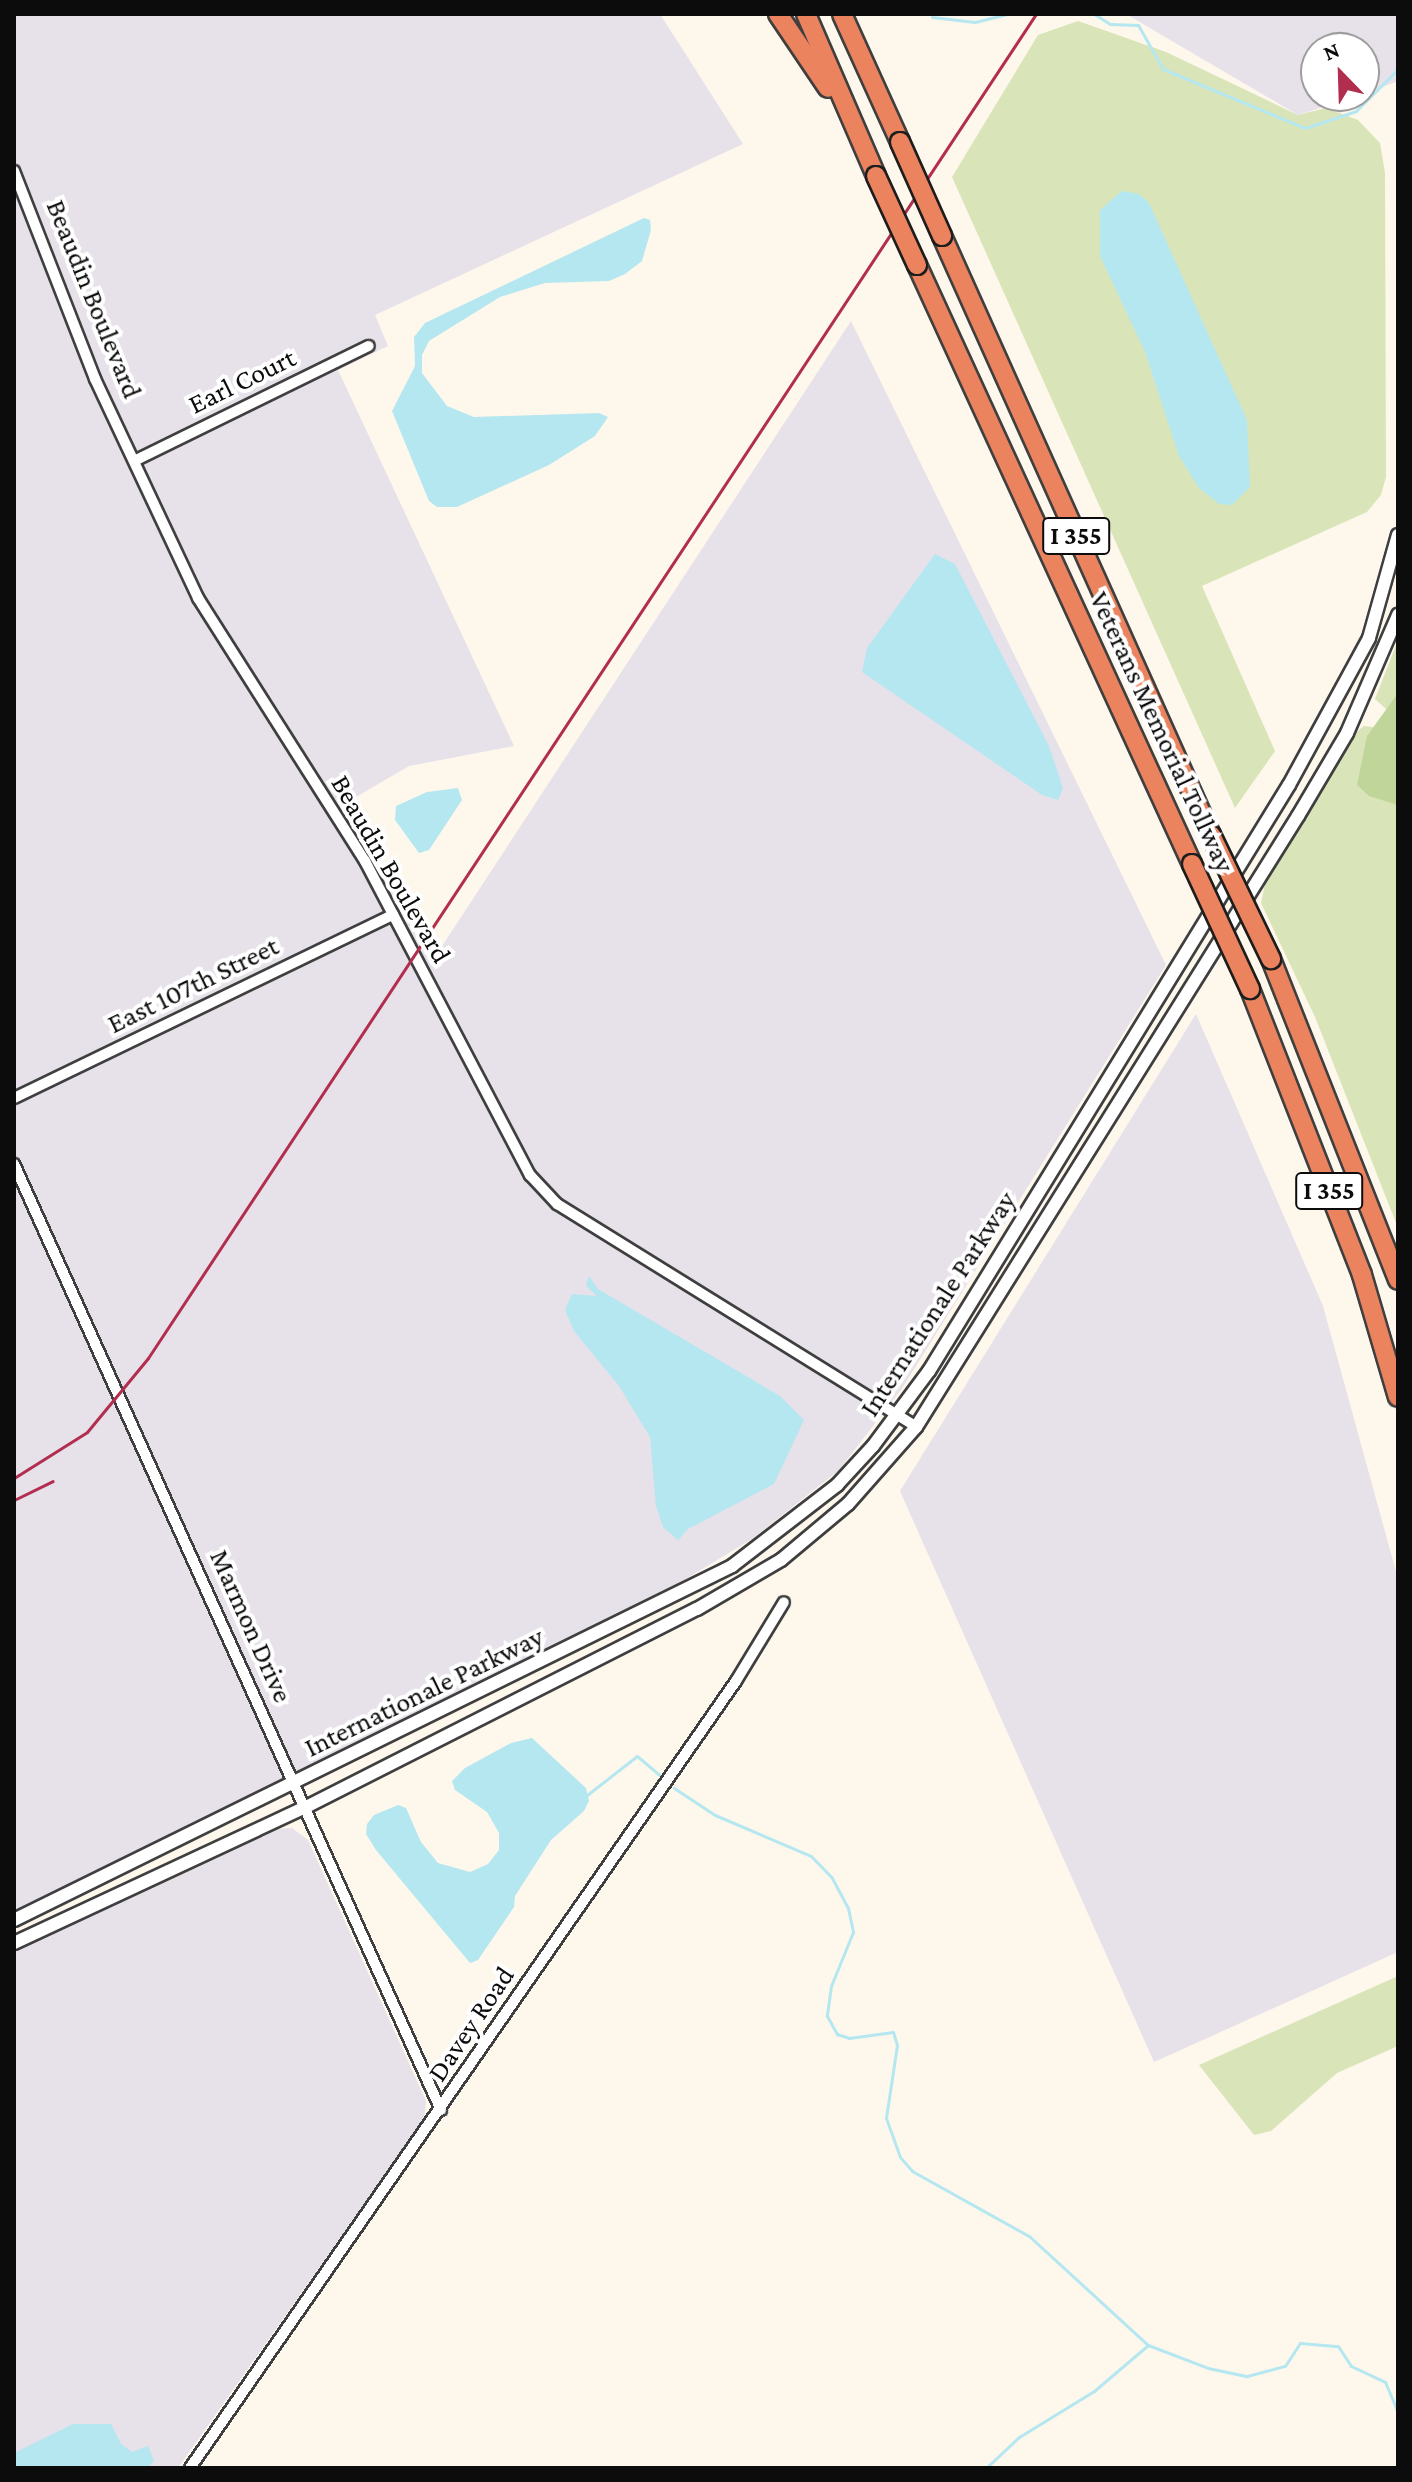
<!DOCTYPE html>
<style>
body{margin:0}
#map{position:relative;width:1412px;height:2482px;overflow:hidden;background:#fef7ec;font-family:"Crimson Pro",serif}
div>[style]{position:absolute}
.industrial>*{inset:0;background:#e7e1ea}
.green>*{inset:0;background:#d9e5b9}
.forest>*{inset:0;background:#c0d599}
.water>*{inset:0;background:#b5e7f1}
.stream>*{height:3px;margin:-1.5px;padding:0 1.5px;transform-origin:1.5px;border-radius:1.5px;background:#b5e7f1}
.roads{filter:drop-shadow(2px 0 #3f3f3f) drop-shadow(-2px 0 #3f3f3f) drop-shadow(0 2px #3f3f3f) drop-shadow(0 -2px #3f3f3f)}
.minor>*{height:10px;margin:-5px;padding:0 5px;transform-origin:5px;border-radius:5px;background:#fff}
.tertiary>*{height:12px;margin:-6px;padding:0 6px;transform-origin:6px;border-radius:6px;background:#fff}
.motorway>*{height:18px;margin:-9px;padding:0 9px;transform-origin:9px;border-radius:9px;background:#ea835e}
.rail>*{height:3px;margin:-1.5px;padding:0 1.5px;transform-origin:1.5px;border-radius:1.5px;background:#b22e4e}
.bridges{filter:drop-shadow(2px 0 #1d1d1d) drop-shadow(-2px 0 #1d1d1d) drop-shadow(0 2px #1d1d1d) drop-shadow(0 -2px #1d1d1d)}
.motorway-bridge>*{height:18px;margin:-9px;padding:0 9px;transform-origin:9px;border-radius:9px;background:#ea835e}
span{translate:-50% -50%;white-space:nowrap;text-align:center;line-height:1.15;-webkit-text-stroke:8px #fff;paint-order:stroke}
.shield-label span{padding:2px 6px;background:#fff;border:2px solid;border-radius:6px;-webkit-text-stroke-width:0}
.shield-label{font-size:26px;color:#0c0c0c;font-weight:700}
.street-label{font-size:28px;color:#0c0c0c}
.frame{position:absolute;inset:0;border:16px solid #0c0c0c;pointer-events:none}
.north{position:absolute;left:1300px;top:32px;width:80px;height:80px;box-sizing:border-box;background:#fff;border:2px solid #9e9e9e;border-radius:50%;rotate:337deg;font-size:22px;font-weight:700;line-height:32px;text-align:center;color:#0c0c0c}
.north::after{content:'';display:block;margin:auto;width:28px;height:36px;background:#b22e4e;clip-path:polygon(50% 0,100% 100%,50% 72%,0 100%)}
</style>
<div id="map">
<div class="industrial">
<i style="clip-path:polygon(14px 14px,660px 14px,743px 144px,375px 315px,388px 346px,338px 370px,514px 746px,409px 766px,339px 807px,379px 865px,431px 963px,851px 321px,1166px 965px,901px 1390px,838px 1471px,752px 1539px,664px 1592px,14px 1911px)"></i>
<i style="clip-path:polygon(1126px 14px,1398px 14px,1398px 81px,1364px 94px,1364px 48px,1316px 48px,1316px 96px,1358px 96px,1298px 115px)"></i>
<i style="clip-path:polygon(1196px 1014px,1323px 1306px,1398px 1579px,1398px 1952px,1154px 2062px,900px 1491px)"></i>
<i style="clip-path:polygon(292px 1828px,308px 1840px,426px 2101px,424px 2119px,178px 2468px,14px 2468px,14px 1949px,272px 1829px)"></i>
</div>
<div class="green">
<i style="clip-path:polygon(1078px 21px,1166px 52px,1298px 115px,1326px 108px,1358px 120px,1380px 143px,1385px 173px,1386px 477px,1381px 495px,1367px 512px,1202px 586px,1275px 751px,1235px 808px,952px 177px,1038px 35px)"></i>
<i style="clip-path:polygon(1398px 640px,1398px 1228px,1315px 1017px,1261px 903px,1265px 883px,1350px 737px,1364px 726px,1374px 727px,1367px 736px,1395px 717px,1375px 699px)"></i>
<i style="clip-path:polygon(1398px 1976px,1398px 2046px,1337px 2073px,1271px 2131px,1254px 2135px,1199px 2065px)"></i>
</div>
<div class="forest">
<i style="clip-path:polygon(1398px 693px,1398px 805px,1369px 796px,1357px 785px,1367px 736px)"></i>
</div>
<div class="water">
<i style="clip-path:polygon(1122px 191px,1139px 194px,1149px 203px,1247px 420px,1250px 487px,1232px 505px,1219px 504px,1199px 488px,1179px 456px,1145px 352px,1100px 256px,1100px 210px)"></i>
<i style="clip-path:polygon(644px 218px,650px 220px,651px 230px,642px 261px,625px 274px,609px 281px,545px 283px,500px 297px,429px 341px,422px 355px,422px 373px,447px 406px,474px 417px,599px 413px,608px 417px,595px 436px,549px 465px,457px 507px,437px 507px,429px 501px,392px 411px,415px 366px,414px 337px,425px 323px)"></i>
<i style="clip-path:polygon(935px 554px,955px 564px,1049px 746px,1063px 788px,1058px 800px,1042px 795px,862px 672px,867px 648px)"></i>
<i style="clip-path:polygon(458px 788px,462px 800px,429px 850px,419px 853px,395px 820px,396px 806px,427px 792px)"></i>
<i style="clip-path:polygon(589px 1276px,598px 1289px,780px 1396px,804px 1420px,774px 1484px,688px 1529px,678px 1540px,663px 1527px,656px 1506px,650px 1437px,619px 1386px,574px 1331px,565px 1310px,572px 1294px,597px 1296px,586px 1286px)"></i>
<i style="clip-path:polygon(532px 1738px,586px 1788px,589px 1801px,584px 1811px,551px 1840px,515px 1896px,514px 1907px,478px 1960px,470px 1963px,376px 1850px,366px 1834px,367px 1824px,374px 1815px,398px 1805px,406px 1808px,421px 1842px,438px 1863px,470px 1872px,488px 1864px,499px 1850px,499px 1833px,487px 1812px,455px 1790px,452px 1781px,465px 1768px,511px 1743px)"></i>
<i style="clip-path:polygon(73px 2424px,111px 2424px,121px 2444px,132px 2452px,148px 2446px,154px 2461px,148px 2468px,14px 2468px,14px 2453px)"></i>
</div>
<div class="stream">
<i style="left:1094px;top:14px;width:19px;rotate:32deg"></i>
<i style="left:1110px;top:24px;width:28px;rotate:2deg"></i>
<i style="left:1138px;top:25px;width:51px;rotate:60.4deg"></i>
<i style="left:1163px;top:69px;width:154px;rotate:22.6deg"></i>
<i style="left:1305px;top:128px;width:54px;rotate:-18.4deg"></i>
<i style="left:1356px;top:111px;width:59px;rotate:-45deg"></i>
<i style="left:932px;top:17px;width:43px;rotate:6.6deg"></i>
<i style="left:975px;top:22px;width:32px;rotate:-14deg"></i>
<i style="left:674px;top:1788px;width:49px;rotate:33.4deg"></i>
<i style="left:715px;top:1815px;width:104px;rotate:23.1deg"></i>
<i style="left:811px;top:1856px;width:30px;rotate:46deg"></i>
<i style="left:832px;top:1878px;width:34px;rotate:62deg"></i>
<i style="left:848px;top:1908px;width:25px;rotate:78deg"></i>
<i style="left:853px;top:1932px;width:58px;rotate:112.2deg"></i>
<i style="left:831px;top:1986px;width:30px;rotate:98deg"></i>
<i style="left:827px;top:2016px;width:21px;rotate:61deg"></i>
<i style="left:837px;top:2034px;width:13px;rotate:18deg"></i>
<i style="left:849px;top:2038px;width:44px;rotate:-7.8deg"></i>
<i style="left:893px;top:2032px;width:14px;rotate:73deg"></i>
<i style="left:897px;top:2045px;width:74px;rotate:98.6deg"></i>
<i style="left:886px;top:2118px;width:41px;rotate:70.3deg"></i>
<i style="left:900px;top:2157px;width:18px;rotate:49deg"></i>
<i style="left:912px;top:2171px;width:134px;rotate:29.1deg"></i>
<i style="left:1029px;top:2236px;width:161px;rotate:42.5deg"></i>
<i style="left:1148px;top:2345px;width:64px;rotate:21deg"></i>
<i style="left:1208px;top:2368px;width:40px;rotate:12deg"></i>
<i style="left:1247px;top:2376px;width:39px;rotate:-15deg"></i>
<i style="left:1285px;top:2366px;width:27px;rotate:-57deg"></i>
<i style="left:1300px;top:2343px;width:38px;rotate:5deg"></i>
<i style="left:1338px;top:2346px;width:24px;rotate:57deg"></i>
<i style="left:1351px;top:2366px;width:38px;rotate:25deg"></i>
<i style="left:1385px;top:2382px;width:33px;rotate:67deg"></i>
<i style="left:587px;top:1795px;width:63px;rotate:-38deg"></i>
<i style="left:637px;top:1756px;width:30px;rotate:40deg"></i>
<i style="left:986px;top:2468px;width:45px;rotate:-43.2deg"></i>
<i style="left:1019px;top:2437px;width:88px;rotate:-31.5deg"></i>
<i style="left:1094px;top:2391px;width:71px;rotate:-40.4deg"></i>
</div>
<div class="roads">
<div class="minor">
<i style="left:14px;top:171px;width:223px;rotate:68.7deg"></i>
<i style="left:95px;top:379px;width:242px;rotate:64.8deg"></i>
<i style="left:198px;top:598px;width:312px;rotate:57.6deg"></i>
<i style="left:365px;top:861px;width:355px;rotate:62.3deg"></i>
<i style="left:530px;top:1175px;width:40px;rotate:47deg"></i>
<i style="left:557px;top:1204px;width:423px;rotate:31.8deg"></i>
<i style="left:136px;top:460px;width:259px;rotate:-26.1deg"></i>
<i style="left:14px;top:1098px;width:421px;rotate:-25.8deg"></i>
<i style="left:14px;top:1164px;width:1038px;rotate:65.71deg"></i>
<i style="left:190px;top:2468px;width:958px;rotate:-55.25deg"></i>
<i style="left:736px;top:1681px;width:92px;rotate:-58.7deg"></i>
</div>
<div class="tertiary">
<i style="left:14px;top:1920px;width:801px;rotate:-26.24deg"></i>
<i style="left:732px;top:1566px;width:133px;rotate:-37.6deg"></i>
<i style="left:837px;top:1485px;width:53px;rotate:-47.3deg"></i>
<i style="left:873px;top:1446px;width:94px;rotate:-53.3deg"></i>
<i style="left:929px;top:1371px;width:688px;rotate:-58.44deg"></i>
<i style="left:1289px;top:785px;width:167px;rotate:-61.4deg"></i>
<i style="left:1369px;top:638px;width:107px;rotate:-74.3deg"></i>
<i style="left:14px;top:1943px;width:322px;rotate:-25deg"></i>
<i style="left:306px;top:1807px;width:438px;rotate:-26.9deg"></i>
<i style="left:697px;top:1609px;width:97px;rotate:-30.3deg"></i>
<i style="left:781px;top:1560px;width:87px;rotate:-39.9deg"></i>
<i style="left:848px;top:1504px;width:103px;rotate:-48.6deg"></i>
<i style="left:916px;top:1427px;width:721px;rotate:-57.99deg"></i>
<i style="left:1298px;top:816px;width:96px;rotate:-59.4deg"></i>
<i style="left:1347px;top:733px;width:129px;rotate:-66.6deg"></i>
</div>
<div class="motorway">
<i style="left:778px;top:14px;width:89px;rotate:56deg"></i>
<i style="left:806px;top:14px;width:176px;rotate:66.6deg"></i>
<i style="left:842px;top:14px;width:141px;rotate:65.6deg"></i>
<i style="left:942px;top:236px;width:657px;rotate:65.82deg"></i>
<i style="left:917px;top:265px;width:659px;rotate:65.34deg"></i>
<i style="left:1271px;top:959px;width:345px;rotate:68.4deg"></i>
<i style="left:1250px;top:989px;width:307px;rotate:68.6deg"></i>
<i style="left:1362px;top:1275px;width:127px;rotate:73.6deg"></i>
</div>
</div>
<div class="rail">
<i style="left:14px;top:1478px;width:86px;rotate:-32.2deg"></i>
<i style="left:87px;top:1432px;width:96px;rotate:-50.5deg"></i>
<i style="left:148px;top:1358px;width:1611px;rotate:-56.55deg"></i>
<i style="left:14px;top:1500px;width:43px;rotate:-26deg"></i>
</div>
<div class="bridges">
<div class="motorway-bridge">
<i style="left:900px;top:142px;width:103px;rotate:65.9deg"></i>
<i style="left:876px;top:176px;width:98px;rotate:65.3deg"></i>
<i style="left:1211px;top:835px;width:138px;rotate:64.2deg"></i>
<i style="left:1192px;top:864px;width:138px;rotate:65.1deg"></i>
</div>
</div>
<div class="shield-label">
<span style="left:1076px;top:536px">I 355</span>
<span style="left:1329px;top:1191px">I 355</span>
</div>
<div class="street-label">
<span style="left:94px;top:299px;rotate:68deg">Beaudin Boulevard</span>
<span style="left:242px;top:381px;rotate:-26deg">Earl Court</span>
<span style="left:1162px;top:732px;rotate:65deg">Veterans Memorial Tollway</span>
<span style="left:391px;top:869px;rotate:60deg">Beaudin Boulevard</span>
<span style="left:193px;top:985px;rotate:-26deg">East 107th Street</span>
<span style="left:938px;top:1304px;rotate:-57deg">Internationale Parkway</span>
<span style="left:251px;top:1626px;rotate:66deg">Marmon Drive</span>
<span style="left:424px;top:1692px;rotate:-26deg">Internationale Parkway</span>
<span style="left:471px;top:2024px;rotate:-56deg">Davey Road</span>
</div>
<div class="frame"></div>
<div class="north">N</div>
</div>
